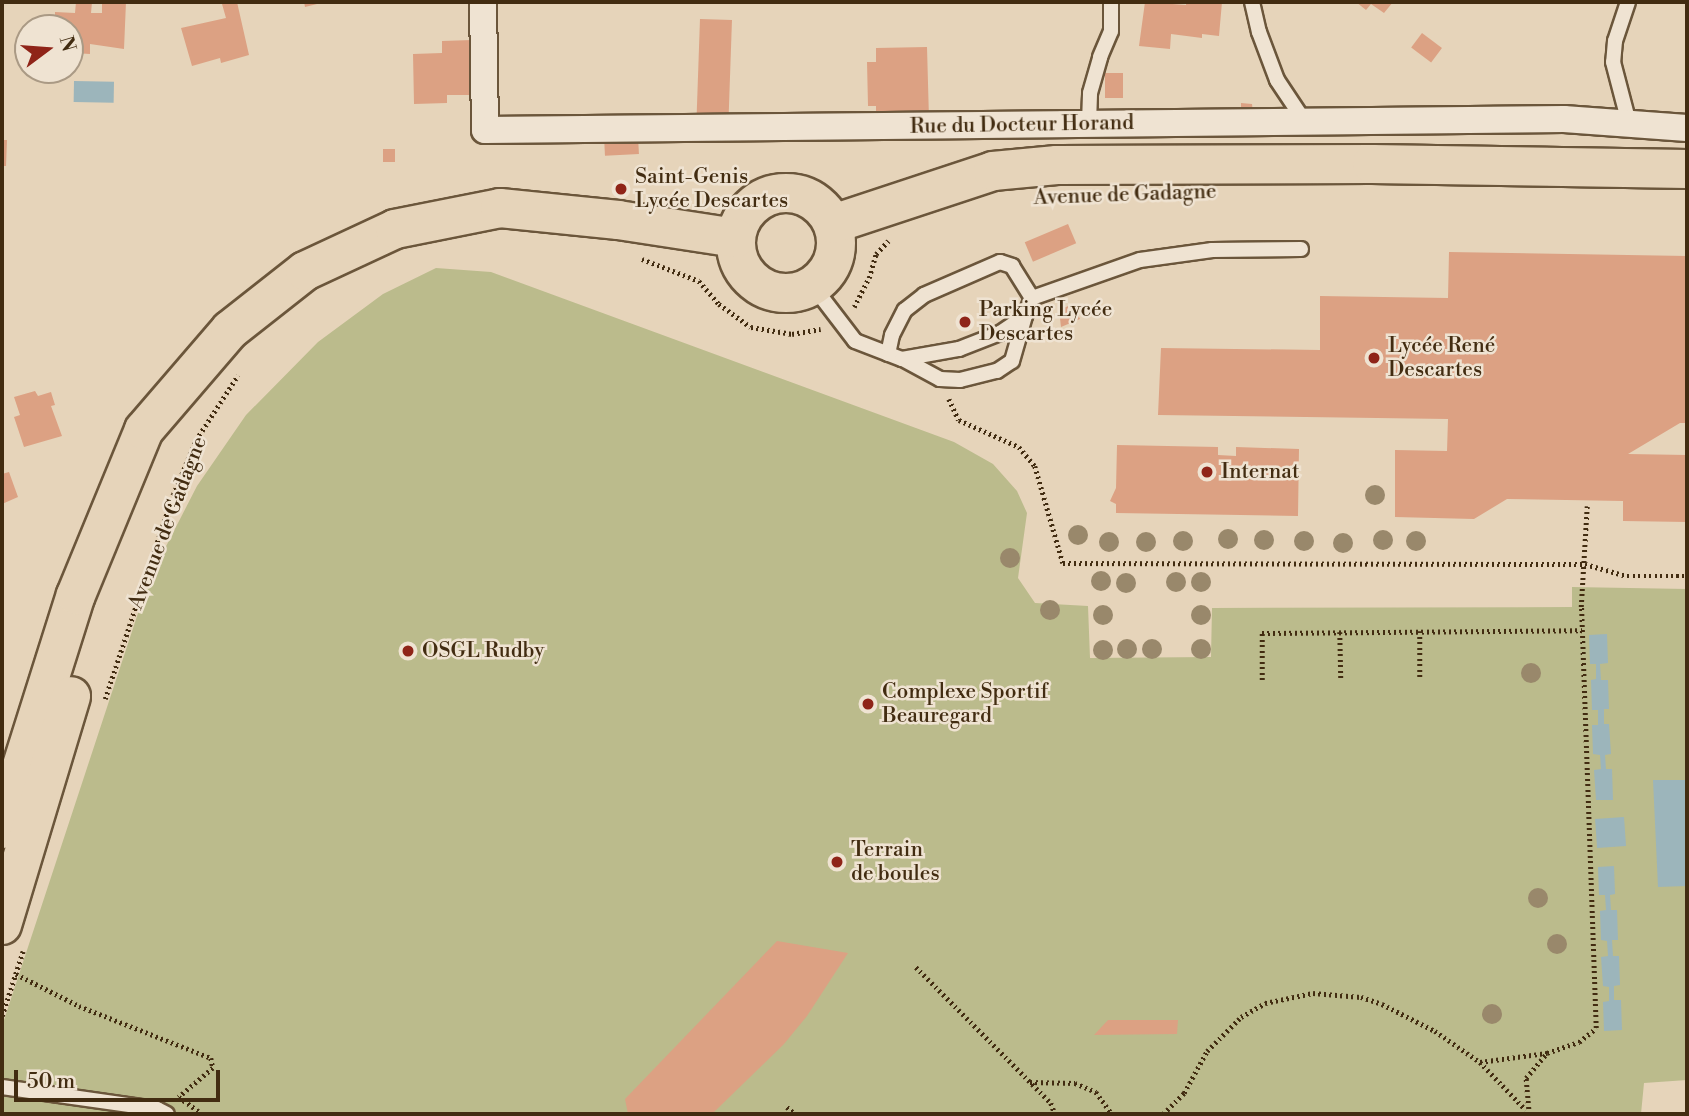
<!DOCTYPE html>
<meta charset="utf-8">
<style>
body{margin:0}
#map{position:relative;width:1689px;height:1116px;overflow:hidden;background:#e6d4ba;font-family:"Libre Bodoni",serif}
div>[style]{position:absolute}
.green>*{inset:0;background:#bbbb8c}
.water>*{inset:0;background:#9cb5bb;transform-origin:0 0}
.building>*{inset:0;background:#dca183;transform-origin:0 0}
.path>*{height:4.5px;margin-top:-2.25px;transform-origin:0;background:repeating-linear-gradient(90deg,#422c11 0 2px,transparent 0 5.5px)}
.roads{filter:drop-shadow(2px 0 #6b563b) drop-shadow(-2px 0 #6b563b) drop-shadow(0 2px #6b563b) drop-shadow(0 -2px #6b563b)}
.lane>*{height:14px;margin:-7px;padding:0 7px;transform-origin:7px;border-radius:7px;background:#efe3d2}
.street>*{height:26px;margin:-13px;padding:0 13px;transform-origin:13px;border-radius:13px;background:#efe3d2}
.primary>*{height:38px;margin:-19px;padding:0 19px;transform-origin:19px;border-radius:19px;background:#e6d4ba}
.primary>.ring{margin:-19px;padding:0;box-sizing:content-box;background:none;border:38px solid #e6d4ba;border-radius:50%}
.trees>*{width:20px;height:20px;margin:-10px;border-radius:50%;background:#99886b}
.dots>*{width:19px;height:19px;translate:-50% -50%;box-sizing:border-box;border:4px solid #efe3d2;border-radius:50%}
span{translate:-50% -50%;white-space:nowrap;text-align:center;line-height:1.15;-webkit-text-stroke:5px #efe3d2;paint-order:stroke}
.street-label{font-size:21px;color:#422c11}
.poi-label{font-size:21px;color:#422c11}
.left{translate:0 -50%;text-align:left}
.frame{position:absolute;inset:0;border:4px solid #422c11;pointer-events:none}
.north{position:absolute;left:14px;top:14px;width:70px;height:70px;box-sizing:border-box;background:#efe3d2;border:2px solid #aa9a85;border-radius:50%;rotate:74deg;font-size:19px;font-weight:700;line-height:28px;text-align:center;color:#422c11}
.north::after{content:'';display:block;margin:auto;width:24px;height:32px;background:#8f2418;clip-path:polygon(50% 0,100% 100%,50% 72%,0 100%)}
.scale{position:absolute;left:14px;top:1070px;width:206px;height:32px;box-sizing:border-box;border:4px solid #422c11;border-top:0;padding-left:9px;font-size:21px;line-height:24px;white-space:nowrap;color:#422c11;-webkit-text-stroke:5px #efe3d2;paint-order:stroke}
</style>
<div id="map">
<div class="green">
<i style="clip-path:polygon(436px 268px,491px 272px,954px 442px,993px 464px,1017px 491px,1027px 513px,1018px 578px,1035px 603px,1088px 606px,1090px 658px,1211px 657px,1212px 608px,1572px 607px,1572px 587px,1687px 589px,1687px 1080px,1644px 1083px,1641px 1114px,2px 1114px,2px 1026px,141px 604px,159px 560px,197px 486px,246px 415px,318px 342px,383px 294px)"></i>
</div>
<div class="water">
<i style="left:74px;top:81px;width:40px;height:21px;rotate:1deg"></i>
<i style="clip-path:polygon(1607px 634px,1608px 663px,1600px 664px,1601px 680px,1608px 680px,1609px 709px,1604px 709px,1604px 724px,1609px 724px,1611px 754px,1605px 755px,1606px 769px,1612px 769px,1613px 800px,1596px 800px,1594px 770px,1601px 769px,1600px 755px,1593px 754px,1592px 725px,1598px 725px,1598px 710px,1592px 710px,1591px 680px,1596px 679px,1596px 664px,1590px 664px,1589px 635px)"></i>
<i style="clip-path:polygon(1653px 780px,1687px 780px,1687px 886px,1658px 887px)"></i>
<i style="left:1624px;top:817px;width:29px;height:29px;rotate:86deg"></i>
<i style="clip-path:polygon(1614px 866px,1615px 894px,1610px 895px,1611px 910px,1617px 910px,1618px 940px,1612px 940px,1613px 956px,1619px 956px,1620px 985px,1614px 986px,1614px 1000px,1621px 1000px,1622px 1030px,1604px 1031px,1603px 1002px,1609px 1001px,1609px 987px,1603px 986px,1601px 957px,1608px 956px,1607px 941px,1601px 940px,1600px 911px,1606px 910px,1605px 895px,1599px 895px,1598px 867px)"></i>
</div>
<div class="building">
<i style="clip-path:polygon(76px 2px,92px 2px,91px 13px,102px 13px,102px 2px,126px 2px,124px 49px,90px 44px,90px 54px,74px 53px,70px 28px,55px 28px,55px 12px,75px 13px)"></i>
<i style="clip-path:polygon(237px 2px,249px 55px,221px 63px,220px 58px,192px 66px,181px 28px,226px 18px,222px 4px)"></i>
<i style="clip-path:polygon(304px 2px,321px 2px,321px 3px,305px 7px)"></i>
<i style="clip-path:polygon(1145px 2px,1186px 5px,1186px 2px,1222px 2px,1219px 36px,1202px 34px,1202px 38px,1171px 34px,1170px 49px,1139px 46px)"></i>
<i style="clip-path:polygon(1356px 2px,1393px 2px,1384px 13px,1371px 4px,1366px 10px)"></i>
<i style="left:700px;top:19px;width:32px;height:102px;rotate:2deg"></i>
<i style="left:1422px;top:33px;width:25px;height:18px;rotate:37deg"></i>
<i style="clip-path:polygon(472px 40px,473px 95px,447px 95px,447px 103px,414px 104px,413px 54px,442px 53px,442px 41px)"></i>
<i style="clip-path:polygon(927px 47px,929px 119px,876px 119px,876px 106px,868px 106px,867px 62px,876px 62px,876px 48px)"></i>
<i style="left:1105px;top:73px;width:18px;height:25px"></i>
<i style="clip-path:polygon(1241px 103px,1252px 104px,1253px 114px,1241px 114px)"></i>
<i style="left:638px;top:136px;width:18px;height:34px;rotate:87deg"></i>
<i style="clip-path:polygon(2px 140px,7px 140px,6px 166px,2px 166px)"></i>
<i style="left:383px;top:149px;width:12px;height:13px"></i>
<i style="left:1068px;top:224px;width:21px;height:47px;rotate:67deg"></i>
<i style="clip-path:polygon(1449px 252px,1687px 256px,1687px 423px,1680px 423px,1628px 454px,1687px 455px,1687px 522px,1623px 521px,1623px 501px,1507px 499px,1474px 519px,1395px 517px,1395px 450px,1447px 451px,1448px 419px,1158px 415px,1161px 348px,1320px 350px,1320px 296px,1448px 298px)"></i>
<i style="clip-path:polygon(1073px 304px,1080px 319px,1061px 327px,1059px 310px)"></i>
<i style="clip-path:polygon(35px 391px,38px 396px,51px 392px,55px 405px,51px 406px,62px 436px,24px 447px,14px 417px,20px 415px,14px 397px)"></i>
<i style="clip-path:polygon(1117px 445px,1218px 447px,1218px 455px,1236px 456px,1236px 447px,1299px 449px,1298px 516px,1116px 513px,1116px 504px,1110px 501px,1116px 488px)"></i>
<i style="clip-path:polygon(9px 472px,18px 497px,2px 504px,2px 474px)"></i>
<i style="clip-path:polygon(777px 941px,848px 953px,807px 1016px,784px 1044px,712px 1114px,628px 1114px,625px 1099px)"></i>
<i style="clip-path:polygon(1108px 1020px,1178px 1020px,1177px 1034px,1094px 1035px)"></i>
</div>
<div class="path">
<i style="left:642px;top:259px;width:61px;rotate:21.1deg"></i>
<i style="left:699px;top:281px;width:30px;rotate:49deg"></i>
<i style="left:719px;top:304px;width:39px;rotate:36deg"></i>
<i style="left:751px;top:327px;width:42px;rotate:9.7deg"></i>
<i style="left:792px;top:334px;width:29px;rotate:-10deg"></i>
<i style="left:854px;top:307px;width:33px;rotate:-63deg"></i>
<i style="left:869px;top:278px;width:25px;rotate:-74deg"></i>
<i style="left:876px;top:254px;width:18px;rotate:-47deg"></i>
<i style="left:949px;top:399px;width:23px;rotate:65deg"></i>
<i style="left:959px;top:420px;width:66px;rotate:24.2deg"></i>
<i style="left:1019px;top:447px;width:25px;rotate:50deg"></i>
<i style="left:1035px;top:466px;width:101px;rotate:73.9deg"></i>
<i style="left:1063px;top:563px;width:522px;rotate:0.11deg"></i>
<i style="left:1585px;top:564px;width:44px;rotate:15.9deg"></i>
<i style="left:1627px;top:576px;width:60px"></i>
<i style="left:1420px;top:631px;width:48px;rotate:90deg"></i>
<i style="left:1340px;top:632px;width:48px;rotate:88.8deg"></i>
<i style="left:1262px;top:680px;width:47px;rotate:-90deg"></i>
<i style="left:1262px;top:633px;width:320px;rotate:-0.5deg"></i>
<i style="left:105px;top:699px;width:215px;rotate:-71.6deg"></i>
<i style="left:173px;top:495px;width:60px;rotate:-67.3deg"></i>
<i style="left:196px;top:440px;width:77px;rotate:-57.1deg"></i>
<i style="left:916px;top:967px;width:192px;rotate:45.2deg"></i>
<i style="left:1051px;top:1103px;width:12px;rotate:70deg"></i>
<i style="left:16px;top:974px;width:71px;rotate:26.9deg"></i>
<i style="left:79px;top:1006px;width:142px;rotate:21.5deg"></i>
<i style="left:211px;top:1058px;width:10px;rotate:79deg"></i>
<i style="left:213px;top:1068px;width:45px;rotate:139.5deg"></i>
<i style="left:179px;top:1097px;width:29px;rotate:36deg"></i>
<i style="left:2px;top:1016px;width:68px;rotate:-72.1deg"></i>
<i style="left:1480px;top:1062px;width:68px;rotate:-7.7deg"></i>
<i style="left:1030px;top:1082px;width:45px;rotate:1.3deg"></i>
<i style="left:1075px;top:1083px;width:23px;rotate:23deg"></i>
<i style="left:1096px;top:1092px;width:27px;rotate:54deg"></i>
<i style="left:787px;top:1107px;width:11px;rotate:41deg"></i>
<i style="left:1163px;top:1114px;width:30px;rotate:-45deg"></i>
<i style="left:1184px;top:1093px;width:48px;rotate:-61.3deg"></i>
<i style="left:1207px;top:1051px;width:48px;rotate:-45deg"></i>
<i style="left:1241px;top:1017px;width:28px;rotate:-30deg"></i>
<i style="left:1265px;top:1003px;width:49px;rotate:-11.8deg"></i>
<i style="left:1313px;top:993px;width:48px;rotate:4.8deg"></i>
<i style="left:1361px;top:997px;width:22px;rotate:18deg"></i>
<i style="left:1382px;top:1004px;width:59px;rotate:27deg"></i>
<i style="left:1435px;top:1031px;width:55px;rotate:34.6deg"></i>
<i style="left:1480px;top:1062px;width:66px;rotate:46.2deg"></i>
<i style="left:1529px;top:1114px;width:36px;rotate:-95deg"></i>
<i style="left:1526px;top:1078px;width:33px;rotate:-50deg"></i>
<i style="left:1547px;top:1053px;width:34px;rotate:-19deg"></i>
<i style="left:1579px;top:1042px;width:22px;rotate:-39deg"></i>
<i style="left:1596px;top:1028px;width:421px;rotate:-92deg"></i>
<i style="left:1581px;top:607px;width:101px;rotate:-86.6deg"></i>
</div>
<div class="roads">
<div class="lane">
<i style="left:1252px;top:2px;width:31px;rotate:77deg"></i>
<i style="left:1259px;top:32px;width:51px;rotate:69.4deg"></i>
<i style="left:1277px;top:80px;width:47px;rotate:56.3deg"></i>
<i style="left:1628px;top:2px;width:41px;rotate:108.4deg"></i>
<i style="left:1615px;top:41px;width:21px;rotate:95deg"></i>
<i style="left:1613px;top:62px;width:63px;rotate:75.3deg"></i>
<i style="left:1089px;top:123px;width:30px;rotate:-88deg"></i>
<i style="left:1090px;top:93px;width:37px;rotate:-74deg"></i>
<i style="left:1100px;top:57px;width:28px;rotate:-67deg"></i>
<i style="left:1111px;top:31px;width:29px;rotate:-90deg"></i>
<i style="left:813px;top:286px;width:69px;rotate:52.6deg"></i>
<i style="left:855px;top:341px;width:50px;rotate:21deg"></i>
<i style="left:902px;top:359px;width:58px;rotate:-10deg"></i>
<i style="left:959px;top:349px;width:44px;rotate:-21.3deg"></i>
<i style="left:1000px;top:333px;width:30px;rotate:-34deg"></i>
<i style="left:1025px;top:316px;width:19px;rotate:-69deg"></i>
<i style="left:1032px;top:298px;width:114px;rotate:-19.4deg"></i>
<i style="left:1140px;top:260px;width:73px;rotate:-7.9deg"></i>
<i style="left:1212px;top:250px;width:89px;rotate:-0.6deg"></i>
<i style="left:888px;top:354px;width:19px;rotate:-78deg"></i>
<i style="left:892px;top:335px;width:28px;rotate:-63deg"></i>
<i style="left:905px;top:310px;width:24px;rotate:-38deg"></i>
<i style="left:924px;top:295px;width:83px;rotate:-23.5deg"></i>
<i style="left:1000px;top:262px;width:13px;rotate:18deg"></i>
<i style="left:1012px;top:266px;width:38px;rotate:58deg"></i>
<i style="left:903px;top:359px;width:42px;rotate:28.4deg"></i>
<i style="left:940px;top:379px;width:20px;rotate:3deg"></i>
<i style="left:960px;top:380px;width:38px;rotate:-14deg"></i>
<i style="left:997px;top:371px;width:18px;rotate:-34deg"></i>
<i style="left:1012px;top:361px;width:47px;rotate:-73.9deg"></i>
<i style="left:2px;top:1087px;width:157px;rotate:8.1deg"></i>
<i style="left:157px;top:1109px;width:11px;rotate:27deg"></i>
</div>
<div class="street">
<i style="left:483px;top:2px;width:128px;rotate:89.1deg"></i>
<i style="left:485px;top:130px;width:1079px;rotate:-0.58deg"></i>
<i style="left:1564px;top:119px;width:123px;rotate:4.2deg"></i>
</div>
<div class="primary">
<i class="ring" style="left:736px;top:193px;width:62px;height:62px"></i>
<i style="left:833px;top:224px;width:169px;rotate:-18.3deg"></i>
<i style="left:993px;top:171px;width:64px;rotate:-5.4deg"></i>
<i style="left:1057px;top:165px;width:315px;rotate:-0.2deg"></i>
<i style="left:1372px;top:164px;width:315px;rotate:0.9deg"></i>
<i style="left:2px;top:829px;width:245px;rotate:-72.5deg"></i>
<i style="left:76px;top:595px;width:178px;rotate:-67.6deg"></i>
<i style="left:144px;top:430px;width:132px;rotate:-49.3deg"></i>
<i style="left:230px;top:330px;width:95px;rotate:-38.2deg"></i>
<i style="left:305px;top:271px;width:99px;rotate:-25deg"></i>
<i style="left:395px;top:229px;width:107px;rotate:-11.3deg"></i>
<i style="left:500px;top:208px;width:119px;rotate:5.8deg"></i>
<i style="left:618px;top:220px;width:119px;rotate:8.7deg"></i>
<i style="left:2px;top:925px;width:239px;rotate:-73.2deg"></i>
</div>
</div>
<div class="trees">
<i style="left:1375px;top:495px"></i>
<i style="left:1078px;top:535px"></i>
<i style="left:1228px;top:539px"></i>
<i style="left:1264px;top:540px"></i>
<i style="left:1383px;top:540px"></i>
<i style="left:1183px;top:541px"></i>
<i style="left:1304px;top:541px"></i>
<i style="left:1416px;top:541px"></i>
<i style="left:1109px;top:542px"></i>
<i style="left:1146px;top:542px"></i>
<i style="left:1343px;top:543px"></i>
<i style="left:1010px;top:558px"></i>
<i style="left:1101px;top:581px"></i>
<i style="left:1176px;top:582px"></i>
<i style="left:1201px;top:582px"></i>
<i style="left:1126px;top:583px"></i>
<i style="left:1050px;top:610px"></i>
<i style="left:1103px;top:615px"></i>
<i style="left:1201px;top:615px"></i>
<i style="left:1127px;top:649px"></i>
<i style="left:1152px;top:649px"></i>
<i style="left:1201px;top:649px"></i>
<i style="left:1103px;top:650px"></i>
<i style="left:1531px;top:673px"></i>
<i style="left:1538px;top:898px"></i>
<i style="left:1557px;top:944px"></i>
<i style="left:1492px;top:1014px"></i>
</div>
<div class="dots">
<i style="left:621px;top:189px;background:#8f2418"></i>
<i style="left:965px;top:322px;background:#8f2418"></i>
<i style="left:1374px;top:358px;background:#8f2418"></i>
<i style="left:1207px;top:472px;background:#8f2418"></i>
<i style="left:408px;top:651px;background:#8f2418"></i>
<i style="left:868px;top:704px;background:#8f2418"></i>
<i style="left:837px;top:862px;background:#8f2418"></i>
</div>
<div class="street-label">
<span style="left:1022px;top:125px;rotate:-1deg">Rue du Docteur Horand</span>
<span style="left:1125px;top:195px;rotate:-2deg">Avenue de Gadagne</span>
<span style="left:168px;top:523px;rotate:-69deg">Avenue de Gadagne</span>
</div>
<div class="poi-label">
<span class="left" style="left:635px;top:189px">Saint-Genis<br>Lycée Descartes</span>
<span class="left" style="left:979px;top:322px">Parking Lycée<br>Descartes</span>
<span class="left" style="left:1388px;top:358px">Lycée René<br>Descartes</span>
<span class="left" style="left:1221px;top:472px">Internat</span>
<span class="left" style="left:422px;top:651px">OSGL Rudby</span>
<span class="left" style="left:882px;top:704px">Complexe Sportif<br>Beauregard</span>
<span class="left" style="left:851px;top:862px">Terrain<br>de boules</span>
</div>
<div class="frame"></div>
<div class="north">N</div>
<div class="scale">50 m</div>
</div>
